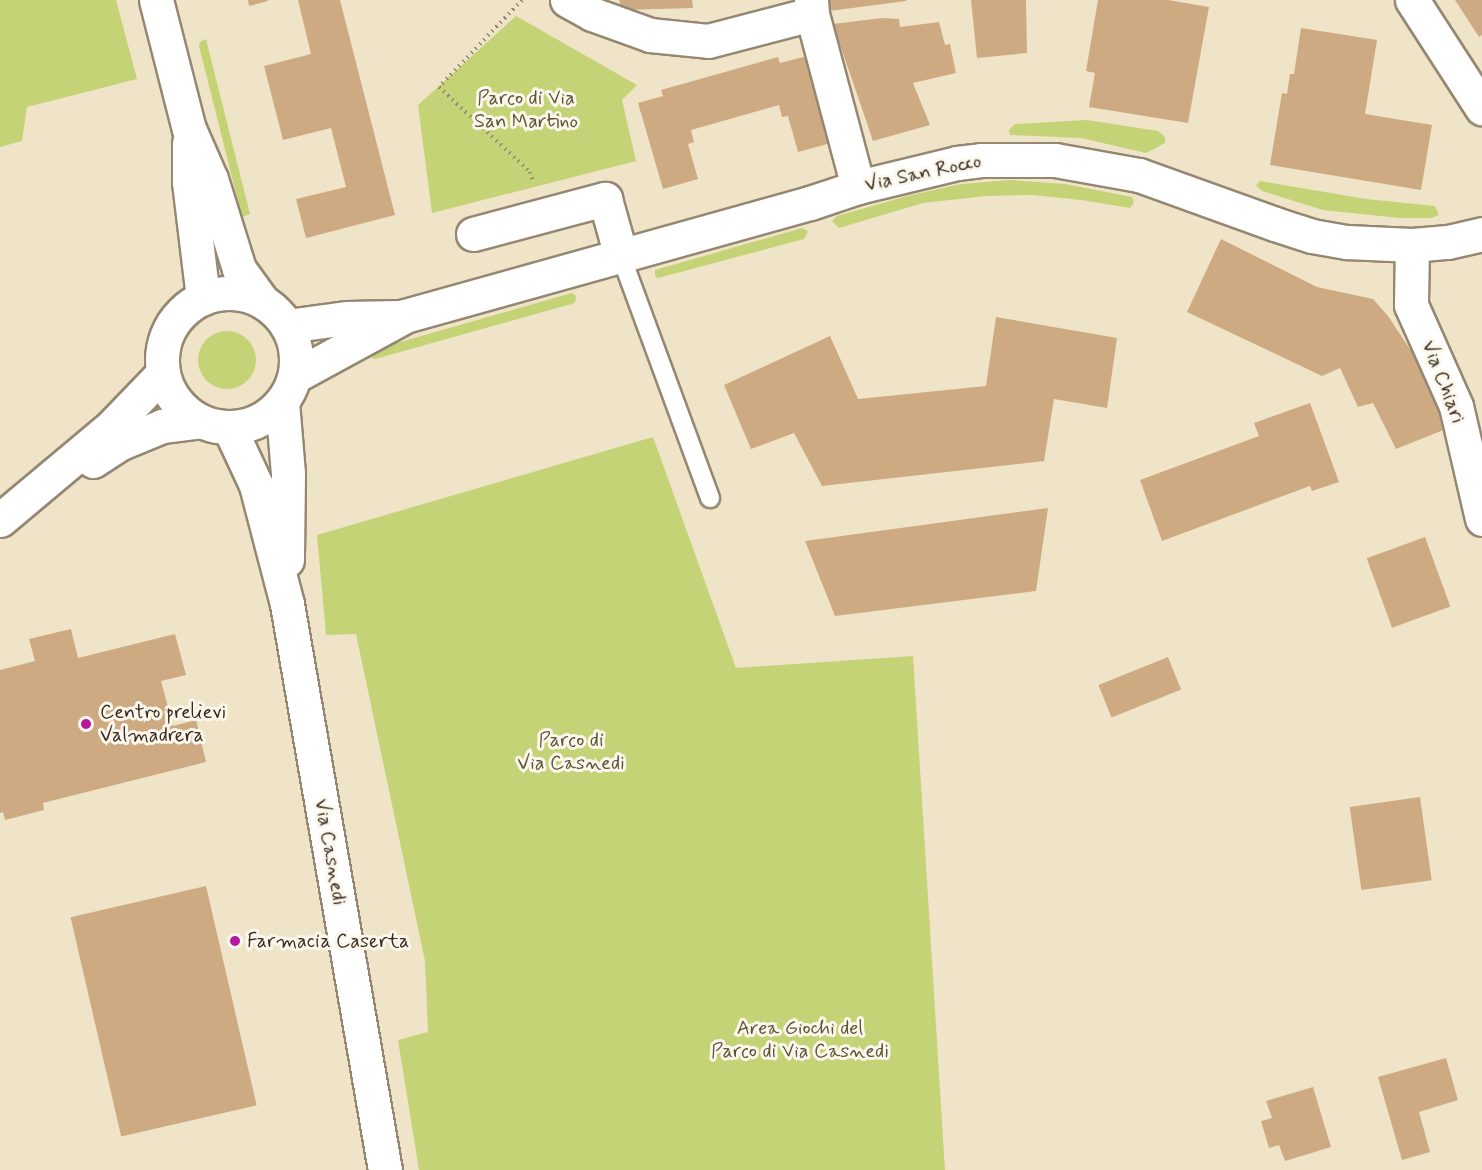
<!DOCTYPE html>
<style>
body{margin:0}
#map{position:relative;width:1482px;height:1170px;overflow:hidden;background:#efe4c7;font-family:Mynerve,sans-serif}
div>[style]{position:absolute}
.green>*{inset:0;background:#c4d376}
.round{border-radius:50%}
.building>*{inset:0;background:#ceaa82;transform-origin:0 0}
.path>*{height:4px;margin-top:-2px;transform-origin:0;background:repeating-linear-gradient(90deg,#958772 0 1.5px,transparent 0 6px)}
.roads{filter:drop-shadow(2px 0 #958772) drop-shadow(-2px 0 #958772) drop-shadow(0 2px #958772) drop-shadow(0 -2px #958772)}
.lane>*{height:18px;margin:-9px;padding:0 9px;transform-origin:9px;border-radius:9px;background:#fff}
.street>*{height:33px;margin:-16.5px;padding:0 16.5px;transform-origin:16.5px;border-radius:16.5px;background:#fff}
.street>.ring{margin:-16.5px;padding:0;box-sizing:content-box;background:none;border:33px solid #fff;border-radius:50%}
.dots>*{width:16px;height:16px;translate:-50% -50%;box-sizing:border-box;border:3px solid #fbf7ec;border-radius:50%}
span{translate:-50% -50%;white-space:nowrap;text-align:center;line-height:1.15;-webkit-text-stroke:6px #fbf7ec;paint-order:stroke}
.park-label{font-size:20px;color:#5d5434}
.street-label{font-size:20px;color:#3b2a1e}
.poi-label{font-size:20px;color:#3b2a1e}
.left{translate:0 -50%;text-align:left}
</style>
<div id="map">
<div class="green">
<i style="clip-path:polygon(0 0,116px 0,137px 79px,27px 107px,22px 141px,0 147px)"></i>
<i style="clip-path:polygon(516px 16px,637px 85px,622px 100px,636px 161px,432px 213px,418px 105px)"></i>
<i style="clip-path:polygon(206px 39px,250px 214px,242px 217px,199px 46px,200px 42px)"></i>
<i style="clip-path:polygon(1087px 120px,1158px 131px,1165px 137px,1165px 143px,1146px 153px,1081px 138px,1010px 135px,1009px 130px,1015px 124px)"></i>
<i style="clip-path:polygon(1010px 180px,1065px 184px,1132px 197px,1134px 202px,1130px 208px,1081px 200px,1032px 195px,986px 196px,923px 203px,839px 228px,832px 221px,837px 216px,907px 196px,961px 184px)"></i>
<i style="clip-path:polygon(1260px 181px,1366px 199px,1435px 206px,1439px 215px,1431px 218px,1399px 218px,1323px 210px,1262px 191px,1256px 185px)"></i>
<i style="clip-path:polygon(802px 228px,808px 231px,804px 239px,658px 278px,655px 276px,655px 270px)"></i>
<i style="clip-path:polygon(572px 293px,576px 296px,575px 303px,375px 359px,371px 357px,372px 350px)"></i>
<i class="round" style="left:198px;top:331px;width:58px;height:58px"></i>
<i style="clip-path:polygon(653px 437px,736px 668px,913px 656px,945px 1170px,419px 1170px,398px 1040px,428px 1032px,425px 961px,356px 634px,326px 635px,317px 535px)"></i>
</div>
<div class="building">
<i style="clip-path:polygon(248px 0,268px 0,268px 1px,249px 6px)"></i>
<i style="clip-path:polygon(298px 0,340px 0,395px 215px,306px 238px,296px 199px,346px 187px,331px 128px,283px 140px,264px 66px,311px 54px)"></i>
<i style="clip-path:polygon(619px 0,692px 0,693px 8px,622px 10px)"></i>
<i style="clip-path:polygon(826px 0,906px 0,906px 1px,829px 11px)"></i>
<i style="clip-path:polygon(971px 0,1026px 0,1027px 53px,977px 58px)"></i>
<i style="clip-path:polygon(1098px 0,1168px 0,1209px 7px,1188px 123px,1089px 107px,1095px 73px,1086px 71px)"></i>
<i style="clip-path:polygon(1455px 0,1482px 0,1482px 35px,1479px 37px)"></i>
<i style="clip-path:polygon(882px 18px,899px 19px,900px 27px,939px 22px,945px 45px,950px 44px,956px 73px,913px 83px,930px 125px,873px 141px,833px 24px)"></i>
<i style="clip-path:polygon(1301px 28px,1377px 40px,1365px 114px,1432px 125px,1421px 190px,1270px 165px,1282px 93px,1287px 94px,1290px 74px,1294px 74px)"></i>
<i style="clip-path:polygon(807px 56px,831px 143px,798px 152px,788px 116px,782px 117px,779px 105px,691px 130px,694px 142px,688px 144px,698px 179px,663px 189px,638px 103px,663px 96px,661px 90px,778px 57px,780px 63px)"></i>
<i style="clip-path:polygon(1221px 239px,1317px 287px,1373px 299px,1388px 316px,1429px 378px,1451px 427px,1396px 449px,1373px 403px,1358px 407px,1340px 368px,1322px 376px,1187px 312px)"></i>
<i style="clip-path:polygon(996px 317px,1117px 338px,1107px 408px,1054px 399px,1044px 461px,822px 486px,794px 433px,751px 449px,724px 385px,830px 336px,858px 399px,986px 386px)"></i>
<i style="clip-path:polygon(1310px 403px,1339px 482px,1312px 491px,1310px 486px,1162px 541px,1140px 480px,1259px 436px,1254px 423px)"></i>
<i style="clip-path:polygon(1048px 508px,1036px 591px,835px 616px,805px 541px)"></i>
<i style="left:1425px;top:537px;width:74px;height:62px;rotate:70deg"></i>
<i style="clip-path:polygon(71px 629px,78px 658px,175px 634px,186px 675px,161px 681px,173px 726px,196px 720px,206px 762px,43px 803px,44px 810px,5px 820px,3px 812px,0 813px,0 670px,35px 661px,29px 639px)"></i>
<i style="left:1168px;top:657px;width:35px;height:75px;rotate:68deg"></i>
<i style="left:1420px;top:797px;width:84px;height:71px;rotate:82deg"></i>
<i style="left:206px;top:886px;width:225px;height:139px;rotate:77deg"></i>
<i style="clip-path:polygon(1446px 1058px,1458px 1100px,1419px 1112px,1430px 1152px,1402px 1160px,1378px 1077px)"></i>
<i style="clip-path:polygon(1313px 1087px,1331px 1147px,1285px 1161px,1279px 1145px,1269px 1148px,1261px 1121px,1272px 1118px,1266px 1101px)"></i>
</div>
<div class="path">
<i style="left:522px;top:0;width:120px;rotate:133.7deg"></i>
<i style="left:439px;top:87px;width:125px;rotate:43deg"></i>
<i style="left:530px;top:172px;width:9px;rotate:72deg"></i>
</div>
<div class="roads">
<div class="lane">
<i style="left:621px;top:256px;width:258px;rotate:69.8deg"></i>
</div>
<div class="street">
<i style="left:156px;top:0;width:133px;rotate:75.7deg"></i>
<i style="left:189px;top:129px;width:55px;rotate:66.3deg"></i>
<i style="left:211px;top:179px;width:94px;rotate:72.7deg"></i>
<i style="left:239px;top:269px;width:41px;rotate:54deg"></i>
<i style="left:567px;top:0;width:29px;rotate:29deg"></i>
<i style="left:592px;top:14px;width:62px;rotate:19.9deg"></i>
<i style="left:650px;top:35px;width:58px;rotate:5.9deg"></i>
<i style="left:708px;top:41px;width:107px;rotate:-14.6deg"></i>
<i style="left:811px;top:0;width:14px;rotate:86deg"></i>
<i style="left:812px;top:14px;width:179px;rotate:75.1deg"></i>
<i style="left:1412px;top:0;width:129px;rotate:57.1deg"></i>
<i style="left:189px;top:143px;width:39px;rotate:90deg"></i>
<i style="left:189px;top:182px;width:117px;rotate:83.1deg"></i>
<i style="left:473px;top:234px;width:137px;rotate:-14.9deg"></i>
<i style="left:605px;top:199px;width:59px;rotate:74.3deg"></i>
<i style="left:1412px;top:245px;width:60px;rotate:91deg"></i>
<i style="left:1411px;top:305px;width:111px;rotate:66deg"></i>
<i style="left:1456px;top:406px;width:116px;rotate:77deg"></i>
<i class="ring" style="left:162px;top:293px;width:101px;height:101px"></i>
<i style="left:287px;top:326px;width:61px;rotate:-7.6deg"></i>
<i style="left:347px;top:318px;width:52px;rotate:-1.1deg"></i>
<i style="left:295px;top:376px;width:125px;rotate:-28.6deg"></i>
<i style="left:405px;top:316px;width:420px;rotate:-15.6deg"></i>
<i style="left:810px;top:203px;width:51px;rotate:-18.4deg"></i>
<i style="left:858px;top:187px;width:102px;rotate:-13.6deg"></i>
<i style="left:957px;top:163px;width:24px;rotate:-7deg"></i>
<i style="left:981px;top:160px;width:74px"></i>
<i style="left:1055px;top:160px;width:85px;rotate:10.1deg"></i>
<i style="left:1139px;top:175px;width:145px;rotate:19.8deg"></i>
<i style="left:1275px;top:224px;width:39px;rotate:18deg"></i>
<i style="left:1312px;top:236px;width:36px;rotate:10deg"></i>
<i style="left:1347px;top:242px;width:65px;rotate:2.6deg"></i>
<i style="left:1412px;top:245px;width:36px;rotate:-5deg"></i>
<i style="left:1448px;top:242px;width:35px;rotate:-13deg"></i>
<i style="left:282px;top:402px;width:72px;rotate:85.2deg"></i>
<i style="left:288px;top:474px;width:86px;rotate:90.7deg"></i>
<i style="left:229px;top:427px;width:64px;rotate:65deg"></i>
<i style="left:256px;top:485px;width:123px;rotate:75.4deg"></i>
<i style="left:287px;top:604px;width:574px;rotate:80.18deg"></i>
<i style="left:93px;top:461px;width:33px;rotate:-33deg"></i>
<i style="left:121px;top:443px;width:44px;rotate:-22.5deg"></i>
<i style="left:162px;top:426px;width:38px;rotate:-7deg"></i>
<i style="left:0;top:520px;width:145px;rotate:-40deg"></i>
<i style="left:111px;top:427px;width:75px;rotate:-46.1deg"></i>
</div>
</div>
<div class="dots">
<i style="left:86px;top:724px;background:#b5179e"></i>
<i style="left:235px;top:941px;background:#b5179e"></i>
</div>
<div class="park-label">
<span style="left:526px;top:110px">Parco di Via<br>San Martino</span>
<span style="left:571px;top:752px">Parco di<br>Via Casnedi</span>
<span style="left:800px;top:1040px">Area Giochi del<br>Parco di Via Casnedi</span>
</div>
<div class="street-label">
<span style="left:923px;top:173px;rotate:-12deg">Via San Rocco</span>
<span style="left:1443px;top:382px;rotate:69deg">Via Chiari</span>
<span style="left:330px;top:852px;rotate:80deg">Via Casnedi</span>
</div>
<div class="poi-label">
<span class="left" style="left:100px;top:724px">Centro prelievi<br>Valmadrera</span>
<span class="left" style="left:247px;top:941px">Farmacia Caserta</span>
</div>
</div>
